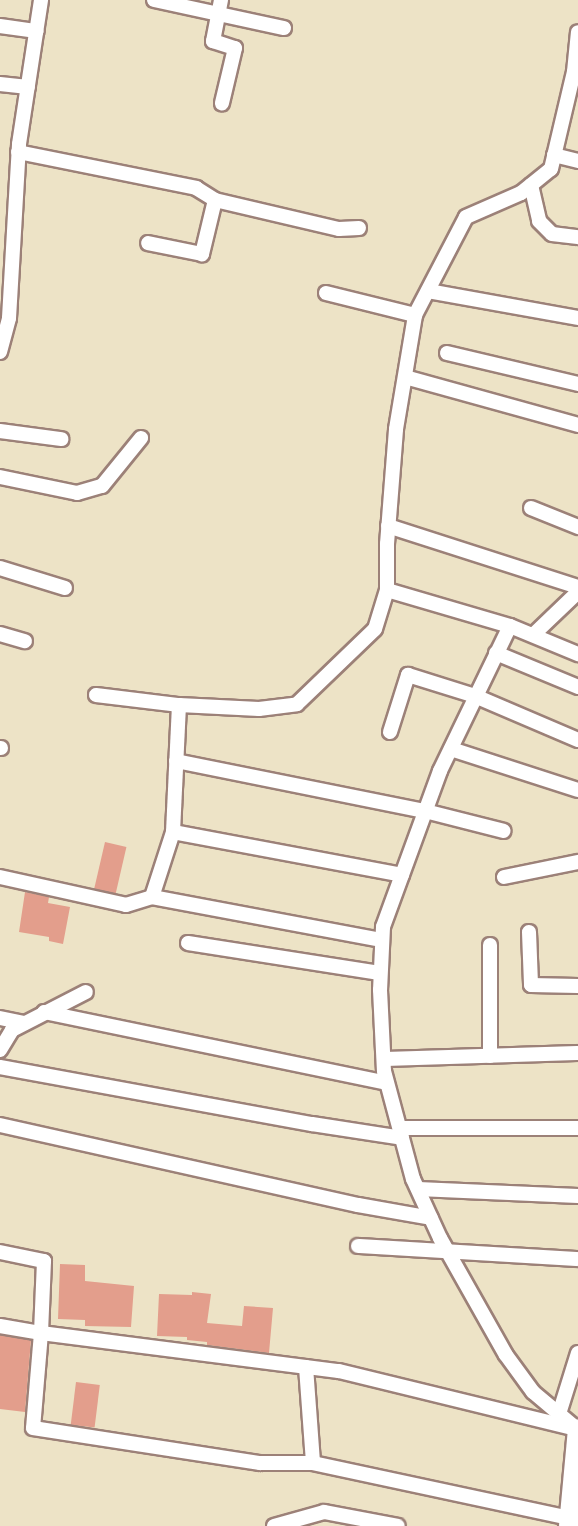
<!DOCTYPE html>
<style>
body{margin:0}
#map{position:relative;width:578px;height:1526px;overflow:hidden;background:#ede3c6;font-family:Kalam,sans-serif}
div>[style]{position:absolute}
.building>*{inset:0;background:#e39e8c;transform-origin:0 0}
.roads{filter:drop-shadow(2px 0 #9c8178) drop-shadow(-2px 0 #9c8178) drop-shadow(0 2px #9c8178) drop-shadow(0 -2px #9c8178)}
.street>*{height:14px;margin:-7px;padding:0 7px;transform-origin:7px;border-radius:7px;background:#fff}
.secondary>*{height:20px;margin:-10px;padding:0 10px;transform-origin:10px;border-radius:10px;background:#fff}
span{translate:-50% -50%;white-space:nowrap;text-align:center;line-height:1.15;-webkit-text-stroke:5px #f6f6f2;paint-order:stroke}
</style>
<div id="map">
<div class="building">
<i style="left:105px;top:842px;width:22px;height:48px;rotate:13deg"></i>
<i style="clip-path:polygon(25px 892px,49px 897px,48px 903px,70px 907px,63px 944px,49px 941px,49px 937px,19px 932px)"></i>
<i style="clip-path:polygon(60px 1264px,85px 1265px,85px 1281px,134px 1286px,131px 1327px,85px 1326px,85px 1320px,58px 1319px)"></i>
<i style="clip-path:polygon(192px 1292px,211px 1294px,207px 1323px,242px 1326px,244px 1306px,273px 1308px,269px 1353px,207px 1345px,207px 1342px,187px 1340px,187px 1337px,157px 1336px,159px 1294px,192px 1295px)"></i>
<i style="clip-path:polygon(0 1335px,31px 1340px,25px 1412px,0 1409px)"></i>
<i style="left:76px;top:1382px;width:24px;height:43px;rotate:7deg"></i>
</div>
<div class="roads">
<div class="street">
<i style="left:154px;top:0;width:133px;rotate:12.2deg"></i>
<i style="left:221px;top:0;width:42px;rotate:101deg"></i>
<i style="left:213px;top:41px;width:23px;rotate:18deg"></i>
<i style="left:235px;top:48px;width:57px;rotate:103.3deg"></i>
<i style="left:0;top:26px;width:37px;rotate:8deg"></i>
<i style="left:0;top:84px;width:28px;rotate:6deg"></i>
<i style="left:18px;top:152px;width:182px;rotate:11.4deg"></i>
<i style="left:196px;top:188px;width:22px;rotate:32deg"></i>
<i style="left:215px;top:200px;width:56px;rotate:103.5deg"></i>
<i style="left:202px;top:254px;width:55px;rotate:-168.5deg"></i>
<i style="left:554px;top:155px;width:25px;rotate:14deg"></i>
<i style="left:531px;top:185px;width:37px;rotate:77deg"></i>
<i style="left:539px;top:221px;width:18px;rotate:45deg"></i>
<i style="left:552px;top:234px;width:26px;rotate:7deg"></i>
<i style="left:215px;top:200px;width:127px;rotate:13.2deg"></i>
<i style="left:339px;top:229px;width:20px;rotate:-3deg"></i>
<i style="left:428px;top:291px;width:152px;rotate:10.2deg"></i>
<i style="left:326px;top:293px;width:92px;rotate:13.9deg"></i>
<i style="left:0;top:352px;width:35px;rotate:-75deg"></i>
<i style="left:9px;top:318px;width:174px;rotate:-86.7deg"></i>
<i style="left:19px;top:144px;width:146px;rotate:-81.3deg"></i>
<i style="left:447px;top:353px;width:135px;rotate:13.3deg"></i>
<i style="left:405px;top:377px;width:180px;rotate:15.5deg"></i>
<i style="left:0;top:431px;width:62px;rotate:7.5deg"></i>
<i style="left:0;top:477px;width:79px;rotate:11.7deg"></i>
<i style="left:77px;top:493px;width:26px;rotate:-16deg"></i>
<i style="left:102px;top:486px;width:62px;rotate:-50.9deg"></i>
<i style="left:531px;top:508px;width:51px;rotate:22deg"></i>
<i style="left:388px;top:526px;width:200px;rotate:17.8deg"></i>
<i style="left:0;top:568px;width:68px;rotate:17.1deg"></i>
<i style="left:387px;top:590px;width:128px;rotate:16.3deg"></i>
<i style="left:510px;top:626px;width:74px;rotate:22.4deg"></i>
<i style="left:510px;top:626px;width:161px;rotate:115.8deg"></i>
<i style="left:440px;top:771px;width:166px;rotate:110.1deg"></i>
<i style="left:383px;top:927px;width:63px;rotate:92.7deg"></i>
<i style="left:380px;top:990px;width:81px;rotate:87.2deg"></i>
<i style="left:384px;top:1071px;width:112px;rotate:75deg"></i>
<i style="left:413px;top:1179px;width:65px;rotate:65.4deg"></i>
<i style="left:440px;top:1238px;width:134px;rotate:60.6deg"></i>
<i style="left:506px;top:1355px;width:46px;rotate:53.9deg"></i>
<i style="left:533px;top:1392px;width:57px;rotate:40.1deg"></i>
<i style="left:0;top:634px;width:26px;rotate:16deg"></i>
<i style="left:533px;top:635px;width:62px;rotate:-43.7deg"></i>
<i style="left:496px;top:653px;width:89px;rotate:22.5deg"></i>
<i style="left:96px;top:695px;width:84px;rotate:6.9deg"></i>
<i style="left:179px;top:705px;width:80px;rotate:2.9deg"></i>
<i style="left:259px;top:709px;width:38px;rotate:-7deg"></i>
<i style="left:297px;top:704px;width:108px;rotate:-43.9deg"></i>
<i style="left:375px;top:629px;width:41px;rotate:-72.9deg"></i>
<i style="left:387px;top:590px;width:46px;rotate:-90deg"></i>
<i style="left:387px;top:544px;width:115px;rotate:-85.5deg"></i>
<i style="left:396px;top:429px;width:116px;rotate:-80.5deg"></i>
<i style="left:415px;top:315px;width:110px;rotate:-62.5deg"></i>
<i style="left:466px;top:217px;width:60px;rotate:-23.6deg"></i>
<i style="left:521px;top:193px;width:38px;rotate:-39deg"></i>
<i style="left:551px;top:169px;width:100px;rotate:-76.7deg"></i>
<i style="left:574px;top:72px;width:40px;rotate:-84.3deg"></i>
<i style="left:390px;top:732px;width:60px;rotate:-72.5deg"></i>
<i style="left:408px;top:675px;width:70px;rotate:17.4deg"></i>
<i style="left:475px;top:696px;width:112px;rotate:23.1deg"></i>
<i style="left:0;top:748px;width:1px"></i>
<i style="left:451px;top:749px;width:133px;rotate:17.9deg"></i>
<i style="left:176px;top:761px;width:254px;rotate:11.4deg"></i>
<i style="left:425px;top:811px;width:81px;rotate:14.2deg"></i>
<i style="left:173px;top:832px;width:233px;rotate:10.6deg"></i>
<i style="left:0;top:877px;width:129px;rotate:12.5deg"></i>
<i style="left:126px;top:905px;width:27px;rotate:-17deg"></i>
<i style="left:152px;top:897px;width:68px;rotate:-72.1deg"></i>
<i style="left:173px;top:832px;width:127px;rotate:-87.3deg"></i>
<i style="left:504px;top:877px;width:76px;rotate:-11.5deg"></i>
<i style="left:152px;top:897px;width:234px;rotate:10.6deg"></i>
<i style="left:529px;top:932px;width:53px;rotate:87.8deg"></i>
<i style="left:531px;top:985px;width:47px;rotate:1.2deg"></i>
<i style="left:188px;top:943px;width:194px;rotate:8.9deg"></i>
<i style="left:490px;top:945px;width:111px;rotate:90deg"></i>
<i style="left:44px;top:1012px;width:350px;rotate:11.7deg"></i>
<i style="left:0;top:1018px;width:25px;rotate:12deg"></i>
<i style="left:0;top:1050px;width:23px;rotate:-59deg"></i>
<i style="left:12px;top:1030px;width:83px;rotate:-27.2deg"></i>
<i style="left:384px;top:1059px;width:194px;rotate:-1.8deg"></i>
<i style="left:0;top:1067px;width:317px;rotate:10.4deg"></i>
<i style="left:312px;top:1124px;width:91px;rotate:8.8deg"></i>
<i style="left:0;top:1125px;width:367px;rotate:12.6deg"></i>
<i style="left:358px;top:1205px;width:74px;rotate:10.1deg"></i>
<i style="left:400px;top:1128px;width:178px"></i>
<i style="left:418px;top:1189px;width:160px;rotate:2.5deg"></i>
<i style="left:358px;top:1246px;width:220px;rotate:3.4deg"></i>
<i style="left:0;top:1252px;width:45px;rotate:11.6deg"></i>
<i style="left:44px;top:1261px;width:72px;rotate:92.4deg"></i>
<i style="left:41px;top:1333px;width:300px;rotate:7.3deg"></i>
<i style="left:339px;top:1371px;width:241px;rotate:13.7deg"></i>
<i style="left:0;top:1326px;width:42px;rotate:9.7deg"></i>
<i style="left:41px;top:1333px;width:95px;rotate:94.8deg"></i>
<i style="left:33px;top:1428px;width:230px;rotate:8.8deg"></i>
<i style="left:260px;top:1463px;width:53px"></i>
<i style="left:313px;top:1463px;width:263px;rotate:12.1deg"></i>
<i style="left:306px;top:1367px;width:96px;rotate:85.8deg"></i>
<i style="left:559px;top:1414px;width:64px;rotate:-72.7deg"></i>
<i style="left:274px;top:1526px;width:52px;rotate:-15.6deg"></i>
<i style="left:324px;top:1512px;width:75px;rotate:10.7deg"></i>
</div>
<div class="secondary">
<i style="left:569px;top:1526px;width:97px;rotate:-84.7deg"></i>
</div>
</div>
</div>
